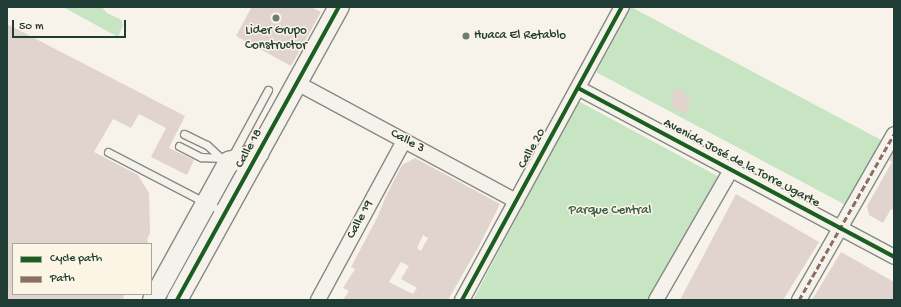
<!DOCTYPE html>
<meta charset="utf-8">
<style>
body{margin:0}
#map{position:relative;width:901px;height:307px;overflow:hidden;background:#f7f3ea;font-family:"Gochi Hand",sans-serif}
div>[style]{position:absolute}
.green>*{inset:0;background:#c7e5c2;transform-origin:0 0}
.building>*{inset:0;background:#e1d4ce}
.roads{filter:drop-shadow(1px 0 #868984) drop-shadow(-1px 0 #868984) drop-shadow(0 1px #868984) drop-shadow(0 -1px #868984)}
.lane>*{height:7px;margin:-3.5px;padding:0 3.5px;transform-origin:3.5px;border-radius:3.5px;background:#f5f2ec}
.street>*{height:14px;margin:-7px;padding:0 7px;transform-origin:7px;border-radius:7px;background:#f5f2ec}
.secondary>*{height:20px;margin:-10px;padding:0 10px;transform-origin:10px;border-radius:10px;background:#f5f2ec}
.quiet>*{height:3px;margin-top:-1.5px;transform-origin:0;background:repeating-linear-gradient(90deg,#8d6e63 0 6px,transparent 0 9px)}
.cycleway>*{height:4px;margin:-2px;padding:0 2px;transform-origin:2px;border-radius:2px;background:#1b5e20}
.dots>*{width:11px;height:11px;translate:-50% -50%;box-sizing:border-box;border:2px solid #fcf5e5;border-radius:50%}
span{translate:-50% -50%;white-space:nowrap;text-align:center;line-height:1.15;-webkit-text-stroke:3px #fcf5e5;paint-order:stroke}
.poi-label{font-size:13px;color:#1f3d34}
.left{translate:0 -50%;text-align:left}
.street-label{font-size:13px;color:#1f3d34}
.park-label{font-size:13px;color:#395c4a}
.frame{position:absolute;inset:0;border:8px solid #1f3d34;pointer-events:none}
.legend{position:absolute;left:12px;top:243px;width:140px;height:52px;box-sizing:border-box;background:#fcf5e5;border:1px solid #a4ab9e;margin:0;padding:5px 7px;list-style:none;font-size:12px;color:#1f3d34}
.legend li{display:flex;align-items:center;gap:8px;height:20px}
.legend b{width:20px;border:1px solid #a4ab9e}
.scale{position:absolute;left:12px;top:20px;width:114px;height:18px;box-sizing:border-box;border:2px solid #1f3d34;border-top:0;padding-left:5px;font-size:12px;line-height:14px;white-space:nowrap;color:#1f3d34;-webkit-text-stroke:3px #fcf5e5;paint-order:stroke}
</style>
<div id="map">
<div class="green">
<i style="clip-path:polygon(63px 7px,102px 7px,107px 13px,122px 20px,123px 26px,118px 37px)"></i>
<i style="left:631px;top:7px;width:284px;height:74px;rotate:28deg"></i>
<i style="clip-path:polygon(578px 101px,721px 178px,650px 300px,473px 300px)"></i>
</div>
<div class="building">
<i style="clip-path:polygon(250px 7px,311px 7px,321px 12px,291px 66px,236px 36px,251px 8px)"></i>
<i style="clip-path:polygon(7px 24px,185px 116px,169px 148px,194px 160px,187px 175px,151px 157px,166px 128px,139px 114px,131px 128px,113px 119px,94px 152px,138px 175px,149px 193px,150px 233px,147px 240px,149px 244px,13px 244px,13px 294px,125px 294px,122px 300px,7px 300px)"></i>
<i style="clip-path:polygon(676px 88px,691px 97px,688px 103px,691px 104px,685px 114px,670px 106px,674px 99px,671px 97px)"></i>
<i style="clip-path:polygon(894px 150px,894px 211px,891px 209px,883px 223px,869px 215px,867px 206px,892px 162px,889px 160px)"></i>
<i style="clip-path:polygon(evenodd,415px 158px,500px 204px,479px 246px,448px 300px,343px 300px,349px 291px,343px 288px,355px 269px,351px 267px,377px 218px,386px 196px,402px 165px,415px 158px,423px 235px,428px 238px,421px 251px,417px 248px,423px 235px,415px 158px,401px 262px,409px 266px,401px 279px,417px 288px,413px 294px,389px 282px,401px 262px)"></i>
<i style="clip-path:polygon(736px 194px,819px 242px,783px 300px,680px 300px)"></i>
<i style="clip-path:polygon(841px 252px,894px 282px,894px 300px,812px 300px)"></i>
</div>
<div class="roads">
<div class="lane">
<i style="left:184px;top:134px;width:25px;rotate:26deg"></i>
<i style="left:207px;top:145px;width:19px;rotate:43deg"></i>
<i style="left:221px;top:158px;width:9px;rotate:27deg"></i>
<i style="left:229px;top:162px;width:82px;rotate:-61.6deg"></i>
<i style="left:179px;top:146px;width:25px;rotate:27deg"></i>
<i style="left:201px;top:157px;width:20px;rotate:3deg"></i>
<i style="left:108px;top:152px;width:132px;rotate:27.5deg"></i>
</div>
<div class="street">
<i style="left:297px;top:83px;width:249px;rotate:28.3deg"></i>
<i style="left:578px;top:88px;width:358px;rotate:28.1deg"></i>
<i style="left:318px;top:300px;width:181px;rotate:-61.6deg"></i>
<i style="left:462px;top:300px;width:334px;rotate:-61.4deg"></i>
<i style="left:656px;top:300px;width:150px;rotate:-60deg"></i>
<i style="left:799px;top:300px;width:191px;rotate:-60.2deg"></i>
</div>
<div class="secondary">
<i style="left:153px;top:300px;width:158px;rotate:-61.2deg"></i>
<i style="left:229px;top:162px;width:31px;rotate:-17deg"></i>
<i style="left:177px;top:300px;width:335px;rotate:-61.1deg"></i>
</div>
</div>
<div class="quiet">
<i style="left:799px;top:300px;width:191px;rotate:-60.2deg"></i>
</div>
<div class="cycleway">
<i style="left:578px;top:88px;width:358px;rotate:28.1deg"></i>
<i style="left:177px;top:300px;width:335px;rotate:-61.1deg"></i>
<i style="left:462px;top:300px;width:334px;rotate:-61.4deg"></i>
</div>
<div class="dots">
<i style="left:276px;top:18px;background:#6b7d74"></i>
<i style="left:466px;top:36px;background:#6b7d74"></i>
</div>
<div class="poi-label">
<span style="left:276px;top:39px">Lider Grupo<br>Constructor</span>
<span class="left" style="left:474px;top:36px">Huaca El Retablo</span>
</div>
<div class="street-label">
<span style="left:407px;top:142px;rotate:28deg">Calle 3</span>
<span style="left:250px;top:149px;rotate:-61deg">Calle 18</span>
<span style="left:533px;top:149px;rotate:-61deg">Calle 20</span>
<span style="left:741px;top:164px;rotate:28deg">Avenida José de la Torre Ugarte</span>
<span style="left:361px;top:220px;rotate:-62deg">Calle 19</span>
</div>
<div class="park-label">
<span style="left:610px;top:211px">Parque Central</span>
</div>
<div class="frame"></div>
<ul class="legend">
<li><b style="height:5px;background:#1b5e20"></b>Cycle path</li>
<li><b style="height:5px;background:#8d6e63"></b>Path</li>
</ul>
<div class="scale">50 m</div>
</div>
